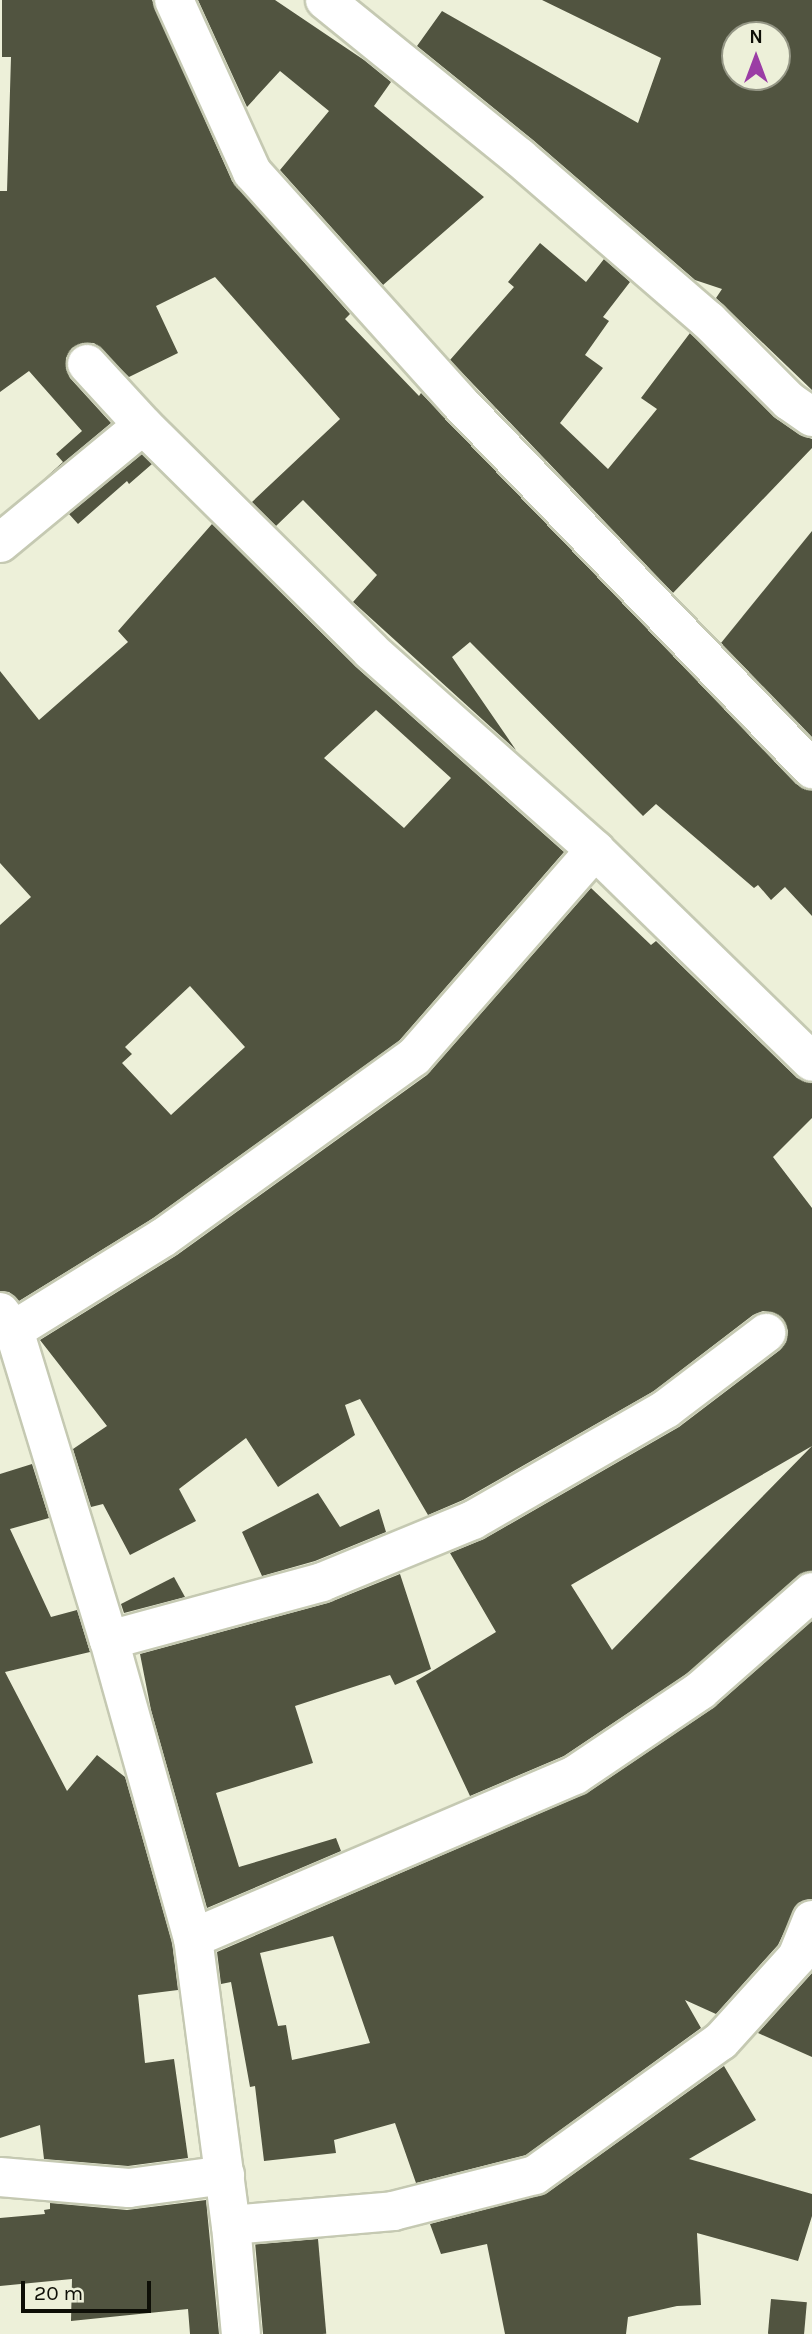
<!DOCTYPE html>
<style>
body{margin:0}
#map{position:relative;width:812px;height:2334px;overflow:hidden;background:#edf0d9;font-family:Karla,sans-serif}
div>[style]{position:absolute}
.building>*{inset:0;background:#515440;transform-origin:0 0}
.roads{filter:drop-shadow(2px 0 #c5c9b2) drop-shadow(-2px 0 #c5c9b2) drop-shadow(0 2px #c5c9b2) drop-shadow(0 -2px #c5c9b2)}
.minor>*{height:38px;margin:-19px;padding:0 19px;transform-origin:19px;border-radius:19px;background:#fff}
span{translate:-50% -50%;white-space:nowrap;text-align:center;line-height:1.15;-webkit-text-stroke:7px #edf0d9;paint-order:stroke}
.north{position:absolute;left:721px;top:21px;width:70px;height:70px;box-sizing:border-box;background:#edf0d9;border:2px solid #949685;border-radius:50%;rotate:0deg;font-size:19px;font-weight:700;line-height:28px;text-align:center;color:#0e0f07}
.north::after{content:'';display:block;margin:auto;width:24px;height:32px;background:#9b3da5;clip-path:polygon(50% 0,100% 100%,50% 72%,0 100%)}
.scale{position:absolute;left:21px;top:2281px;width:130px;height:32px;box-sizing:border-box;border:4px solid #0e0f07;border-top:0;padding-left:9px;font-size:21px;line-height:24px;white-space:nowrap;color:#0e0f07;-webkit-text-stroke:5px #edf0d9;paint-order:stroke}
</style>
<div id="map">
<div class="building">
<i style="clip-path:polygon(2px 0,152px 0,232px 181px,350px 314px,345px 319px,419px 396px,421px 393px,796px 784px,812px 790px,812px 916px,785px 887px,771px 900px,758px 885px,754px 888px,656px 804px,643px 816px,470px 642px,452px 657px,516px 750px,353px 602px,377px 575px,303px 500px,276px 526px,252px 502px,340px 419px,215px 277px,156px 306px,178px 353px,129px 377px,94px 343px,83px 343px,72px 348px,66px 358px,66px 368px,70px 378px,111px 423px,44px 479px,63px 462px,56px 454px,82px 431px,29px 371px,0 392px,0 191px,7px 191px,11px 57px,2px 57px)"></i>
<i style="clip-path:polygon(198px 0,275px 0,364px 60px,391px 82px,374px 106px,484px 197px,383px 285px,280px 170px,329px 111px,280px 71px,247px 107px)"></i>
<i style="clip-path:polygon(evenodd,542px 0,812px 0,812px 390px,716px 298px,722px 289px,695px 280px,533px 140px,417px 46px,442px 11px,638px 123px,661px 58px,542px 0,735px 35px,777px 35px,777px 77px,735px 77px,735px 35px)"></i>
<i style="clip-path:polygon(540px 243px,586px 282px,604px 259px,630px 282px,603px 317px,609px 321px,585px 355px,603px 368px,560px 423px,608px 469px,657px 409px,641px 398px,690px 333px,774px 417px,800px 435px,812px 439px,812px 448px,673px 593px,450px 360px,514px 287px,508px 282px)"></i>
<i style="clip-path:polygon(142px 454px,152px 464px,129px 484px,127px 481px,78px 524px,69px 514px)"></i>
<i style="clip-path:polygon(evenodd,212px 524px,356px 667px,564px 852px,399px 1041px,152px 1219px,19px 1301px,9px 1292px,0 1291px,0 925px,31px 897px,0 863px,0 671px,39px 720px,128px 642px,118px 631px,212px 524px,376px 710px,451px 778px,404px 828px,324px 758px,376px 710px,212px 524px,190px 986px,245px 1047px,171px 1115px,122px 1063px,132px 1054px,125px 1047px,190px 986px)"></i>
<i style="clip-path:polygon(812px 531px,812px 737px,721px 643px)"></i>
<i style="clip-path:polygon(591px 888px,651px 945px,656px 941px,797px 1078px,812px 1083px,812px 1118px,773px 1157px,812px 1208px,812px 1446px,571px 1585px,612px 1650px,812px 1446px,812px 1571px,798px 1576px,688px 1673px,564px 1756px,470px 1796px,416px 1681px,496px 1632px,450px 1553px,484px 1539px,679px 1427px,780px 1350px,786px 1342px,788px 1331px,783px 1319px,774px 1313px,763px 1311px,753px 1315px,654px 1391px,463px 1500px,428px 1515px,360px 1399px,345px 1405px,355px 1435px,278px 1487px,246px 1438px,179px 1489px,196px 1521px,130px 1555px,103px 1504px,91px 1507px,73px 1449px,107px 1426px,40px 1340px,177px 1255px,427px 1075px)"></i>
<i style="clip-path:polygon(32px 1464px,49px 1518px,10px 1529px,51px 1617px,77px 1610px,90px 1652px,5px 1672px,67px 1791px,97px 1755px,125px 1777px,172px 1942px,178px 1990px,138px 1995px,145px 2063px,174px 2059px,188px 2158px,128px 2166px,44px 2159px,40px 2125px,0 2138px,0 1474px)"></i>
<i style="clip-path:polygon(318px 1493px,340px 1527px,379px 1509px,386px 1532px,315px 1561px,262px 1576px,242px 1532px)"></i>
<i style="clip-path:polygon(400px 1574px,431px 1669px,395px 1685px,390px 1675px,295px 1706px,313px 1763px,216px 1793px,239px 1867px,336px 1838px,341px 1851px,207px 1908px,151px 1710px,140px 1654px,328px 1603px)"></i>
<i style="clip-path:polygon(174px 1577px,185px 1597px,124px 1613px,121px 1604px)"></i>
<i style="clip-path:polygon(evenodd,812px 1621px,812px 1899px,798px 1903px,778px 1945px,716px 2014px,685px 2000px,701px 2028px,526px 2155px,416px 2183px,395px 2123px,334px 2140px,336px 2153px,264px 2161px,255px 2086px,250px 2087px,231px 1982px,221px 1984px,217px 1952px,587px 1793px,713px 1708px,812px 1621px,333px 1936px,370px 2043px,292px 2060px,286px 2025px,278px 2026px,260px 1953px,333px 1936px)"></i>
<i style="clip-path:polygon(812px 1973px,812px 2057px,758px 2033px)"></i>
<i style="clip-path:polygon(724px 2066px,756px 2120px,689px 2159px,812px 2194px,812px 2216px,798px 2261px,697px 2233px,701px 2305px,677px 2306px,628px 2317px,626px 2334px,505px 2334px,487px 2244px,441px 2254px,430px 2224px,547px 2193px)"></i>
<i style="clip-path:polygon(206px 2200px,219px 2334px,190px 2334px,188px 2309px,71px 2321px,72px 2279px,0 2286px,0 2218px,45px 2214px,44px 2210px,50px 2209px,50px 2203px,127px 2210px)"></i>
<i style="left:318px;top:2239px;width:95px;height:63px;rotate:85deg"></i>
<i style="left:771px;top:2299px;width:36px;height:35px;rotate:5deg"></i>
</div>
<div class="roads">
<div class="minor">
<i style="left:174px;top:0;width:189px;rotate:65.6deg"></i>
<i style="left:252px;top:172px;width:308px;rotate:48deg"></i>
<i style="left:458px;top:401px;width:511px;rotate:46.11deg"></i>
<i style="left:325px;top:0;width:250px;rotate:39deg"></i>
<i style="left:519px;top:157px;width:250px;rotate:40.8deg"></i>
<i style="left:708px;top:320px;width:115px;rotate:45deg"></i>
<i style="left:789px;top:401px;width:28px;rotate:35deg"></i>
<i style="left:87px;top:364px;width:83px;rotate:47.4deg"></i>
<i style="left:143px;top:425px;width:321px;rotate:44.7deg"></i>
<i style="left:371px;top:651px;width:300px;rotate:41.6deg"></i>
<i style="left:595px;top:850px;width:303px;rotate:44.3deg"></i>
<i style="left:0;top:543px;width:185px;rotate:-39.5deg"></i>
<i style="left:0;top:1312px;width:23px;rotate:52deg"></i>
<i style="left:14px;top:1330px;width:324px;rotate:73deg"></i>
<i style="left:109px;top:1640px;width:310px;rotate:74.3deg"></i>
<i style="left:193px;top:1938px;width:290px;rotate:82.5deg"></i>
<i style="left:231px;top:2225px;width:109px;rotate:84.8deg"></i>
<i style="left:14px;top:1330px;width:176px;rotate:-31.8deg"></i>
<i style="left:164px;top:1237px;width:308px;rotate:-35.8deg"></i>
<i style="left:414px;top:1057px;width:275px;rotate:-48.8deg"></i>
<i style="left:109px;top:1640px;width:221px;rotate:-15.2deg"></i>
<i style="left:322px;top:1582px;width:163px;rotate:-22.3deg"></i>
<i style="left:473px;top:1520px;width:223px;rotate:-29.9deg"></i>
<i style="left:666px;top:1409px;width:126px;rotate:-37.2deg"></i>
<i style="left:193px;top:1938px;width:415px;rotate:-23.1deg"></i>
<i style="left:575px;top:1775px;width:152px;rotate:-34deg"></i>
<i style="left:701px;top:1690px;width:148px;rotate:-41.4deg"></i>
<i style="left:0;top:2177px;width:129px;rotate:4.9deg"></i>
<i style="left:129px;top:2188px;width:97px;rotate:-7.7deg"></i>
<i style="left:231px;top:2225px;width:163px;rotate:-4.9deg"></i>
<i style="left:393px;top:2211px;width:146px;rotate:-14.2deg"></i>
<i style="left:535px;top:2175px;width:229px;rotate:-35.8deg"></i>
<i style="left:721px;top:2041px;width:113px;rotate:-47.9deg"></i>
<i style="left:797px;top:1957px;width:40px;rotate:-68deg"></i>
</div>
</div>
<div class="north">N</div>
<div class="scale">20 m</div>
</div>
